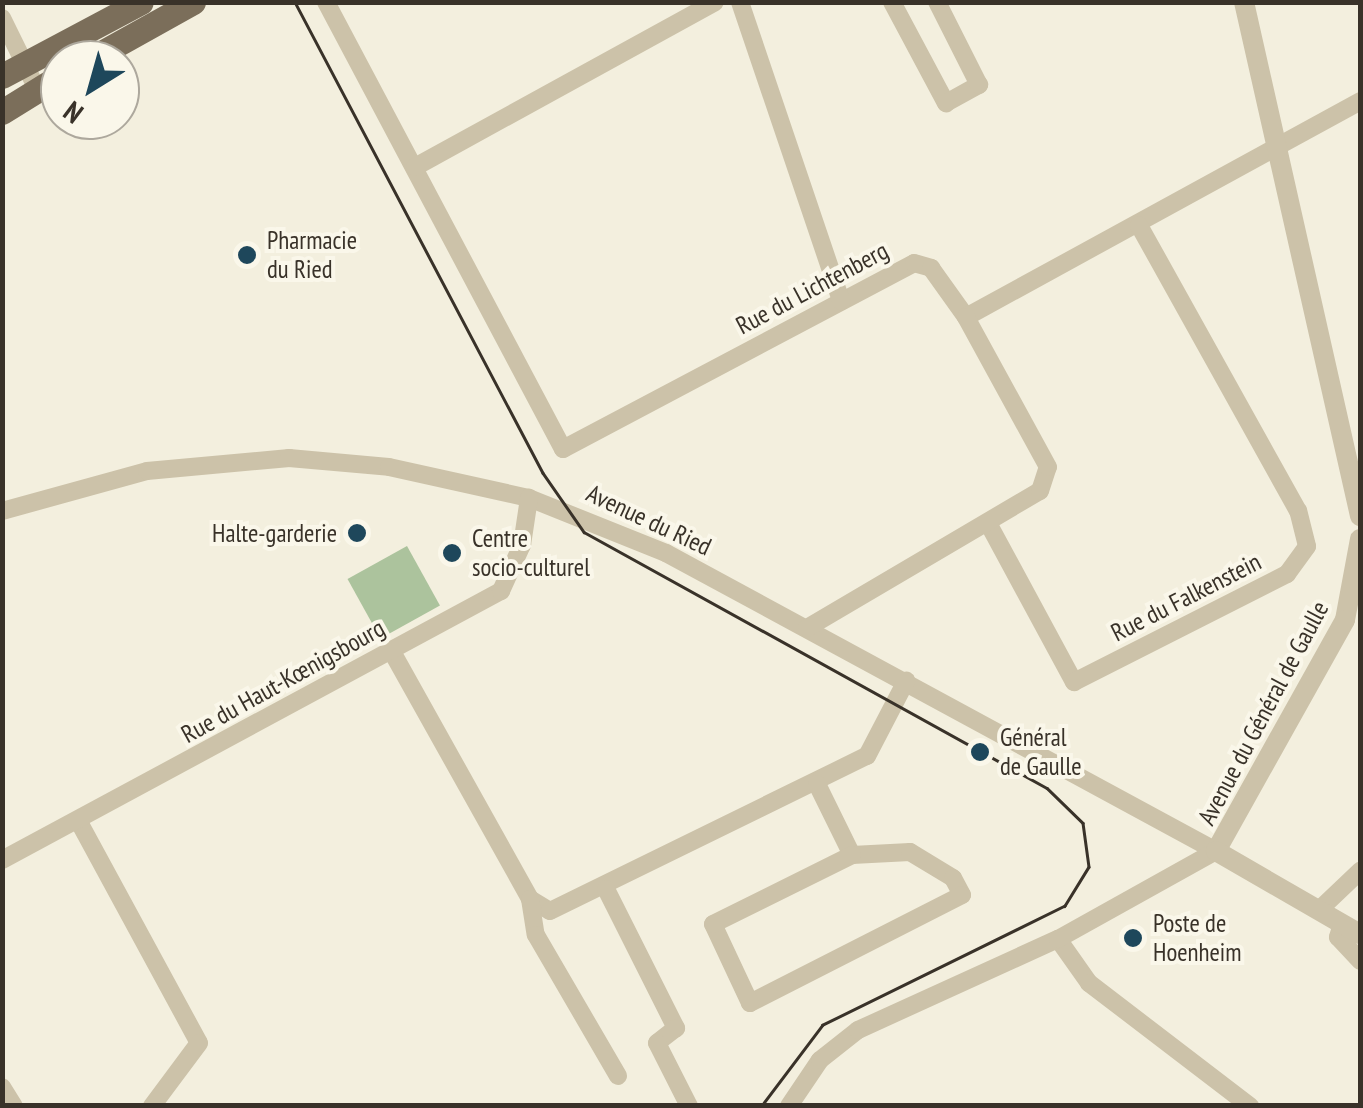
<!DOCTYPE html>
<meta charset="utf-8">
<style>
body{margin:0}
#map{position:relative;width:1363px;height:1108px;overflow:hidden;background:#f3efde;font-family:"PT Sans Narrow",sans-serif}
div>[style]{position:absolute}
.green>*{inset:0;background:#acc39d;transform-origin:0 0}
.minor>*{height:18px;margin:-9px;padding:0 9px;transform-origin:9px;border-radius:9px;background:#ccc2a9}
.tertiary>*{height:20px;margin:-10px;padding:0 10px;transform-origin:10px;border-radius:10px;background:#ccc2a9}
.primary>*{height:25px;margin:-12.5px;padding:0 12.5px;transform-origin:12.5px;border-radius:12.5px;background:#7b6e5a}
.tram>*{height:2.5px;margin:-1.25px;padding:0 1.25px;transform-origin:1.25px;border-radius:1.25px;background:#393229}
.dots>*{width:28px;height:28px;translate:-50% -50%;box-sizing:border-box;border:5px solid #faf7ea;border-radius:50%}
span{translate:-50% -50%;white-space:nowrap;text-align:center;line-height:1.15;-webkit-text-stroke:8px #faf7ea;paint-order:stroke}
.poi-label{font-size:25px;color:#393229}
.left{translate:0 -50%;text-align:left}
.right{translate:-100% -50%;text-align:right}
.street-label{font-size:25px;color:#393229}
.frame{position:absolute;inset:0;border:5px solid #393229;pointer-events:none}
.north{position:absolute;left:40px;top:40px;width:100px;height:100px;box-sizing:border-box;background:#faf7ea;border:2px solid #ada89d;border-radius:50%;rotate:217deg;font-size:28px;font-weight:700;line-height:40px;text-align:center;color:#393229}
.north::after{content:'';display:block;margin:auto;width:35px;height:45px;background:#1e475b;clip-path:polygon(50% 0,100% 100%,50% 72%,0 100%)}
</style>
<div id="map">
<div class="green">
<i style="left:407px;top:546px;width:68px;height:68px;rotate:61deg"></i>
</div>
<div class="minor">
<i style="left:326px;top:2px;width:506px;rotate:62.07deg"></i>
<i style="left:563px;top:449px;width:397px;rotate:-27.9deg"></i>
<i style="left:914px;top:263px;width:18px;rotate:16deg"></i>
<i style="left:931px;top:268px;width:60px;rotate:54.5deg"></i>
<i style="left:966px;top:317px;width:449px;rotate:-28.7deg"></i>
<i style="left:740px;top:2px;width:316px;rotate:71.3deg"></i>
<i style="left:892px;top:2px;width:115px;rotate:61.9deg"></i>
<i style="left:946px;top:103px;width:38px;rotate:-29deg"></i>
<i style="left:979px;top:85px;width:93px;rotate:-116.8deg"></i>
<i style="left:2px;top:18px;width:79px;rotate:63.8deg"></i>
<i style="left:415px;top:167px;width:342px;rotate:-28.8deg"></i>
<i style="left:2px;top:511px;width:150px;rotate:-15.4deg"></i>
<i style="left:147px;top:471px;width:143px;rotate:-5.2deg"></i>
<i style="left:289px;top:458px;width:100px;rotate:5.1deg"></i>
<i style="left:389px;top:467px;width:143px;rotate:12.5deg"></i>
<i style="left:529px;top:498px;width:148px;rotate:21.9deg"></i>
<i style="left:666px;top:553px;width:626px;rotate:28.45deg"></i>
<i style="left:988px;top:523px;width:181px;rotate:61.6deg"></i>
<i style="left:1074px;top:682px;width:239px;rotate:-26.9deg"></i>
<i style="left:1287px;top:574px;width:34px;rotate:-54deg"></i>
<i style="left:1307px;top:546px;width:36px;rotate:-104deg"></i>
<i style="left:1298px;top:511px;width:327px;rotate:-119.1deg"></i>
<i style="left:807px;top:628px;width:270px;rotate:-30.5deg"></i>
<i style="left:1040px;top:491px;width:25px;rotate:-72deg"></i>
<i style="left:1048px;top:467px;width:171px;rotate:-118.7deg"></i>
<i style="left:391px;top:650px;width:285px;rotate:60.8deg"></i>
<i style="left:530px;top:899px;width:23px;rotate:31deg"></i>
<i style="left:550px;top:911px;width:353px;rotate:-26.1deg"></i>
<i style="left:867px;top:756px;width:85px;rotate:-62.5deg"></i>
<i style="left:817px;top:784px;width:79px;rotate:63.8deg"></i>
<i style="left:852px;top:855px;width:58px;rotate:-3deg"></i>
<i style="left:910px;top:852px;width:50px;rotate:31.2deg"></i>
<i style="left:953px;top:878px;width:19px;rotate:62deg"></i>
<i style="left:962px;top:895px;width:238px;rotate:153deg"></i>
<i style="left:750px;top:1003px;width:87px;rotate:-115.1deg"></i>
<i style="left:713px;top:924px;width:155px;rotate:-26.4deg"></i>
<i style="left:79px;top:822px;width:251px;rotate:61.5deg"></i>
<i style="left:199px;top:1043px;width:79px;rotate:126.7deg"></i>
<i style="left:2px;top:860px;width:567px;rotate:-28.33deg"></i>
<i style="left:501px;top:591px;width:51px;rotate:-65.5deg"></i>
<i style="left:522px;top:545px;width:48px;rotate:-81.5deg"></i>
<i style="left:606px;top:889px;width:156px;rotate:63.3deg"></i>
<i style="left:676px;top:1028px;width:24px;rotate:142deg"></i>
<i style="left:657px;top:1043px;width:71px;rotate:63.1deg"></i>
<i style="left:530px;top:899px;width:36px;rotate:81deg"></i>
<i style="left:536px;top:935px;width:163px;rotate:59.8deg"></i>
<i style="left:1319px;top:910px;width:57px;rotate:-43.6deg"></i>
<i style="left:1342px;top:924px;width:14px;rotate:107deg"></i>
<i style="left:1338px;top:937px;width:33px;rotate:47deg"></i>
<i style="left:1058px;top:939px;width:54px;rotate:54.8deg"></i>
<i style="left:1089px;top:983px;width:203px;rotate:37.4deg"></i>
<i style="left:2px;top:1087px;width:22px;rotate:58deg"></i>
<i style="left:789px;top:1106px;width:55px;rotate:-56deg"></i>
<i style="left:820px;top:1060px;width:48px;rotate:-38.3deg"></i>
<i style="left:858px;top:1030px;width:220px;rotate:-24.5deg"></i>
<i style="left:1058px;top:939px;width:181px;rotate:-29.1deg"></i>
</div>
<div class="tertiary">
<i style="left:1244px;top:2px;width:527px;rotate:77.28deg"></i>
<i style="left:1360px;top:539px;width:82px;rotate:100.5deg"></i>
<i style="left:1345px;top:620px;width:265px;rotate:119.2deg"></i>
<i style="left:1216px;top:851px;width:166px;rotate:30deg"></i>
</div>
<div class="primary">
<i style="left:89px;top:60px;width:119px;rotate:-29.1deg"></i>
<i style="left:2px;top:76px;width:157px;rotate:-28deg"></i>
<i style="left:2px;top:112px;width:68px;rotate:-31.8deg"></i>
</div>
<div class="tram">
<i style="left:295px;top:2px;width:532px;rotate:62.23deg"></i>
<i style="left:543px;top:473px;width:72px;rotate:55.2deg"></i>
<i style="left:584px;top:532px;width:529px;rotate:28.94deg"></i>
<i style="left:1047px;top:788px;width:50px;rotate:44.2deg"></i>
<i style="left:1083px;top:823px;width:44px;rotate:82.2deg"></i>
<i style="left:1089px;top:867px;width:46px;rotate:121.6deg"></i>
<i style="left:1065px;top:906px;width:270px;rotate:153.8deg"></i>
<i style="left:823px;top:1025px;width:101px;rotate:127deg"></i>
</div>
<div class="dots">
<i style="left:247px;top:255px;background:#1e475b"></i>
<i style="left:357px;top:533px;background:#1e475b"></i>
<i style="left:452px;top:553px;background:#1e475b"></i>
<i style="left:980px;top:752px;background:#1e475b"></i>
<i style="left:1133px;top:938px;background:#1e475b"></i>
</div>
<div class="poi-label">
<span class="left" style="left:267px;top:255px">Pharmacie<br>du Ried</span>
<span class="right" style="left:337px;top:533px">Halte-garderie</span>
<span class="left" style="left:472px;top:553px">Centre<br>socio-culturel</span>
<span class="left" style="left:1000px;top:752px">Général<br>de Gaulle</span>
<span class="left" style="left:1153px;top:938px">Poste de<br>Hoenheim</span>
</div>
<div class="street-label">
<span style="left:812px;top:288px;rotate:-28deg">Rue du Lichtenberg</span>
<span style="left:649px;top:520px;rotate:25deg">Avenue du Ried</span>
<span style="left:1186px;top:597px;rotate:-27deg">Rue du Falkenstein</span>
<span style="left:283px;top:681px;rotate:-29deg">Rue du Haut-Kœnigsbourg</span>
<span style="left:1263px;top:713px;rotate:-62deg">Avenue du Général de Gaulle</span>
</div>
<div class="frame"></div>
<div class="north">N</div>
</div>
